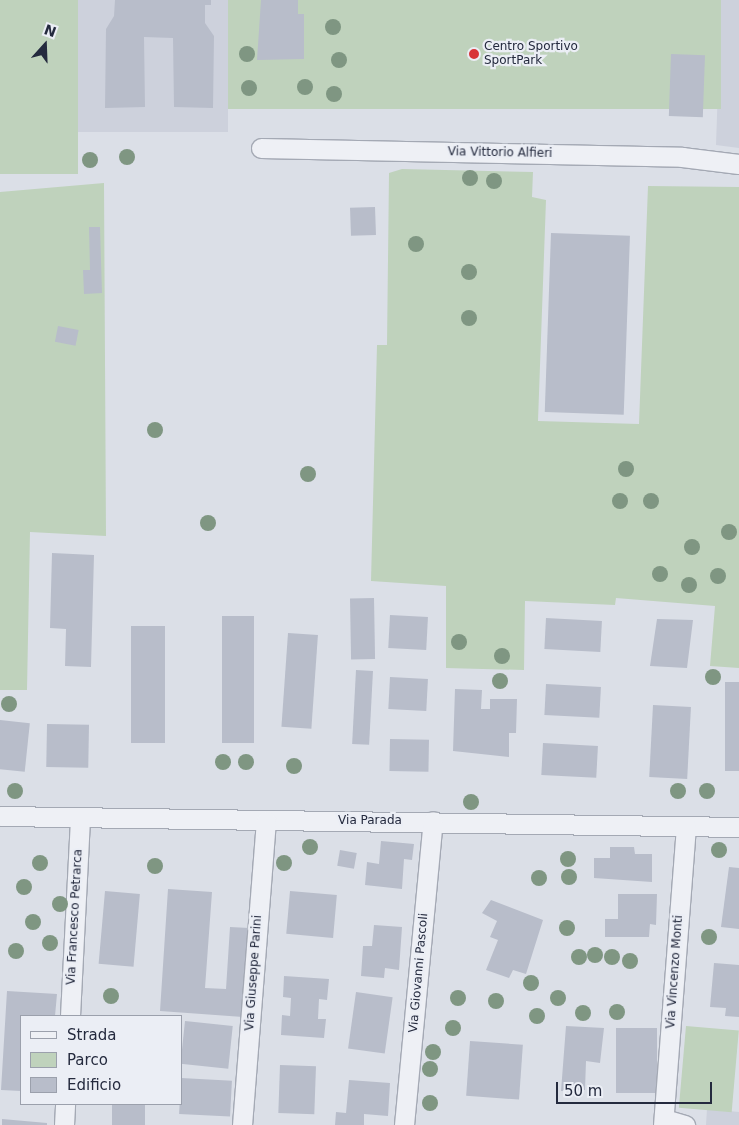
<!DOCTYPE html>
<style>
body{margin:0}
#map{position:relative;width:739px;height:1125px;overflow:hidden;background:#dbdfe7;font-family:"DejaVu Sans",sans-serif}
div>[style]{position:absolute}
.built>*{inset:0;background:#cdd1dc;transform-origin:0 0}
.green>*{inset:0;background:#bfd2bc;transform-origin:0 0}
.building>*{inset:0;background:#b8bdca;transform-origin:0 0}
.roads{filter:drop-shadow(1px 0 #a4a9b4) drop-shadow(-1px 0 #a4a9b4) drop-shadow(0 1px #a4a9b4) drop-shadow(0 -1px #a4a9b4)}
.minor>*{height:19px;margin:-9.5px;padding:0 9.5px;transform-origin:9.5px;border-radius:9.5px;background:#eef0f5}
.trees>*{width:16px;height:16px;margin:-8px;border-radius:50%;background:#7f9682}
.dots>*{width:14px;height:14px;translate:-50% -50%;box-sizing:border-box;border:2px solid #ebeef5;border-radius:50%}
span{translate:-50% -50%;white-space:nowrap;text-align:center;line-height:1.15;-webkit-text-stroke:4.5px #ebeef5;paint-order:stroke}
.poi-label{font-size:12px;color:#242a3e}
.left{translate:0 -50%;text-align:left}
.street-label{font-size:12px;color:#242a3e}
.legend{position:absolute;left:20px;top:1015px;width:162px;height:90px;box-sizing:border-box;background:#ebeef5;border:1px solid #9ba0ac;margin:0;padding:6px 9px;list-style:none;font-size:15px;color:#242a3e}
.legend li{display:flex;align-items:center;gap:10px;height:25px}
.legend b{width:25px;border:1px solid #9ba0ac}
.north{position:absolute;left:20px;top:20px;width:50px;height:50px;-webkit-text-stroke:4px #ebeef5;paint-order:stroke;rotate:20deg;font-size:14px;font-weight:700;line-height:20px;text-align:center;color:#242a3e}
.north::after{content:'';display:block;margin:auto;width:18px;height:22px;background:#242a3e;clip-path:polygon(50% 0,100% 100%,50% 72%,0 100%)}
.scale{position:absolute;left:556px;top:1082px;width:156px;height:22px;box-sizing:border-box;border:2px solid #242a3e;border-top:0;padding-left:6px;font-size:15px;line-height:18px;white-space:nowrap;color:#242a3e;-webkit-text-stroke:4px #ebeef5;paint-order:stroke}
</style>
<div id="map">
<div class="built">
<i style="left:78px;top:0;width:150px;height:132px"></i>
<i style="clip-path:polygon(721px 0,739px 0,739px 148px,716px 145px)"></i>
<i style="clip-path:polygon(707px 1109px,739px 1112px,739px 1125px,706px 1125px)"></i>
</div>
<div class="green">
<i style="left:0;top:0;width:78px;height:174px"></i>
<i style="left:228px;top:0;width:493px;height:109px"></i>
<i style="clip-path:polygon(402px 169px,533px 172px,532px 197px,546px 200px,538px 421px,639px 424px,648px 186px,739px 187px,739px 668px,710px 666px,715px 606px,616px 598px,615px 605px,525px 601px,524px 670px,446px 668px,446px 586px,371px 581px,377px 345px,387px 345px,389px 173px)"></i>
<i style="clip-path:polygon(104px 183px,106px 536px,30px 532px,27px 690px,0 690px,0 192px)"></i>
<i style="left:686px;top:1026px;width:53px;height:82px;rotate:5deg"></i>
</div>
<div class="building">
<i style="clip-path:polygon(115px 0,211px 0,211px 5px,205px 5px,205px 23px,214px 36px,213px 108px,174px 107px,173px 38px,144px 37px,145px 107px,105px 108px,106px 29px,114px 16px)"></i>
<i style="clip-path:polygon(261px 0,298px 0,298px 14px,304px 14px,304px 59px,257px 60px)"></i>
<i style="left:671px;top:54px;width:34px;height:62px;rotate:2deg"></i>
<i style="left:375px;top:207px;width:28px;height:25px;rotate:88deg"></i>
<i style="clip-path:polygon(89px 227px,100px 227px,102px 293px,84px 294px,83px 270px,90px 270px)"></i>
<i style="left:551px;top:233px;width:79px;height:179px;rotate:2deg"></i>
<i style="left:58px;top:326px;width:21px;height:16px;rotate:11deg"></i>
<i style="clip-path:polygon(52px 553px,94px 555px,91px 667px,65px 666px,66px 629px,50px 628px)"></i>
<i style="left:374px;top:598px;width:61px;height:24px;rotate:89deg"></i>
<i style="left:390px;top:615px;width:38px;height:33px;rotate:3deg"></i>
<i style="left:222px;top:616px;width:32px;height:127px"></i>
<i style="left:546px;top:618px;width:56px;height:31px;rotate:3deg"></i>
<i style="clip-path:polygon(657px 619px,693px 620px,687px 668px,650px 666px)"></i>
<i style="left:131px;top:626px;width:34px;height:117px"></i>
<i style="left:288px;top:633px;width:30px;height:94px;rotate:4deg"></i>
<i style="left:356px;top:670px;width:17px;height:74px;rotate:3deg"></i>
<i style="left:390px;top:677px;width:38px;height:32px;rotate:3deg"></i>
<i style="left:725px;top:682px;width:14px;height:89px"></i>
<i style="left:546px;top:684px;width:55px;height:31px;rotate:3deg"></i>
<i style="clip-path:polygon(455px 689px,482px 690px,481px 709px,490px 709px,490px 699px,517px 699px,516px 733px,509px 733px,509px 757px,453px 751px)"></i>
<i style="left:653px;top:705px;width:38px;height:72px;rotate:3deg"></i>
<i style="left:0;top:720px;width:30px;height:49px;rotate:6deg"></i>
<i style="left:47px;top:724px;width:42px;height:43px;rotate:1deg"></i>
<i style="left:390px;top:739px;width:39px;height:32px;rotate:1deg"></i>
<i style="left:543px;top:743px;width:55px;height:32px;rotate:3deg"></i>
<i style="clip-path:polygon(381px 841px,414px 844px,412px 860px,404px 859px,402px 889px,365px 885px,367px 862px,379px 864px)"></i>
<i style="clip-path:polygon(610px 847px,634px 847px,635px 854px,652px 854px,652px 882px,594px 878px,594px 858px,610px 858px)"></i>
<i style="left:340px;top:850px;width:17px;height:16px;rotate:10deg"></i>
<i style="clip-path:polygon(729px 867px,739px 868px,739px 929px,721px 927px)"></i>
<i style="clip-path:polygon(168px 889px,212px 892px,205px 988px,226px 989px,230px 927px,249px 928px,243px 1017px,160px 1011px)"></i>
<i style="left:105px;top:891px;width:35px;height:73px;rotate:5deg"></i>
<i style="left:290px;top:891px;width:47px;height:43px;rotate:5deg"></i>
<i style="clip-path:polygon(618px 894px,657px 894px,656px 925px,650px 924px,649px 937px,605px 937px,605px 919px,618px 919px)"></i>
<i style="clip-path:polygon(491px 900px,543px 920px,526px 974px,513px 970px,509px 978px,486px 970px,498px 940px,490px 937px,497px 921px,482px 913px)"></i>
<i style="clip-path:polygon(374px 925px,402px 927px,399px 970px,385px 968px,384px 978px,361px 976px,363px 946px,372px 946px)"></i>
<i style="clip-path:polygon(714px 963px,739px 965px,739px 1017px,725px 1016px,726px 1008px,710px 1007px)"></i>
<i style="clip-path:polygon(284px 976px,329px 979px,327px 1000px,319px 999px,318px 1019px,326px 1019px,324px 1038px,281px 1035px,282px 1015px,290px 1016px,291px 998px,283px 997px)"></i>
<i style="clip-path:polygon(7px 991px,57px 994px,55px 1016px,21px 1016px,21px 1091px,1px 1090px)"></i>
<i style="left:356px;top:992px;width:37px;height:57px;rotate:8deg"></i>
<i style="left:185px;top:1021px;width:48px;height:43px;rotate:6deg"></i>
<i style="clip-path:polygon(566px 1026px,604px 1028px,600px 1063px,586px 1061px,585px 1090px,561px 1091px)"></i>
<i style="left:616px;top:1028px;width:41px;height:65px"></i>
<i style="left:470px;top:1041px;width:53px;height:55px;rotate:4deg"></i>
<i style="left:280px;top:1065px;width:36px;height:48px;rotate:2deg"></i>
<i style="left:181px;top:1078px;width:51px;height:36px;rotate:3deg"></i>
<i style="clip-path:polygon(349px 1080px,390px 1083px,388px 1116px,364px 1114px,364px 1125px,335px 1125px,336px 1112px,346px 1113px)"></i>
<i style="left:112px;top:1104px;width:33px;height:21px"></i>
<i style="clip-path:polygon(2px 1119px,47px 1123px,47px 1125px,2px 1125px)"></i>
</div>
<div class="roads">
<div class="minor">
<i style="left:261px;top:148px;width:421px;rotate:1.2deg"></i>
<i style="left:682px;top:157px;width:57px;rotate:7deg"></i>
<i style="left:0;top:816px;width:739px;rotate:0.85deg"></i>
<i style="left:70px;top:1016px;width:199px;rotate:-87.1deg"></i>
<i style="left:664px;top:1119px;width:22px;rotate:16deg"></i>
<i style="left:64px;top:1125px;width:21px;rotate:-87deg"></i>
<i style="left:242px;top:1125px;width:305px;rotate:-85.5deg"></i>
<i style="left:404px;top:1125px;width:305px;rotate:-84.6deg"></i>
<i style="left:663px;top:1125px;width:300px;rotate:-85.6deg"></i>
</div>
</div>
<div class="trees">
<i style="left:333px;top:27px"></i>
<i style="left:247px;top:54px"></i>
<i style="left:339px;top:60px"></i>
<i style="left:305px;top:87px"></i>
<i style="left:249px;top:88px"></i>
<i style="left:334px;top:94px"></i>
<i style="left:127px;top:157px"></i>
<i style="left:90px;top:160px"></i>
<i style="left:470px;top:178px"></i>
<i style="left:494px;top:181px"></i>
<i style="left:416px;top:244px"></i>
<i style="left:469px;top:272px"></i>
<i style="left:469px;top:318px"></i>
<i style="left:155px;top:430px"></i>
<i style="left:626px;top:469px"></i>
<i style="left:308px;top:474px"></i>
<i style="left:620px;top:501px"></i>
<i style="left:651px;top:501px"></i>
<i style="left:208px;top:523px"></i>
<i style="left:729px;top:532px"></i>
<i style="left:692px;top:547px"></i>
<i style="left:660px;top:574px"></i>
<i style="left:718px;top:576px"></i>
<i style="left:689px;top:585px"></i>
<i style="left:459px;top:642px"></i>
<i style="left:502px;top:656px"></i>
<i style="left:713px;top:677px"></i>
<i style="left:500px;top:681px"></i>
<i style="left:9px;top:704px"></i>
<i style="left:223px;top:762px"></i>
<i style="left:246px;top:762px"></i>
<i style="left:294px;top:766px"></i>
<i style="left:15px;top:791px"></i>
<i style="left:678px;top:791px"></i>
<i style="left:707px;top:791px"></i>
<i style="left:471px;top:802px"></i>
<i style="left:310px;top:847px"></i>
<i style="left:719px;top:850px"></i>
<i style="left:568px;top:859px"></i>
<i style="left:40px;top:863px"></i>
<i style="left:284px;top:863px"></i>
<i style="left:155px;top:866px"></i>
<i style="left:569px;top:877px"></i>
<i style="left:539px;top:878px"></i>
<i style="left:24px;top:887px"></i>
<i style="left:60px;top:904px"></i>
<i style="left:33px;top:922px"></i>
<i style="left:567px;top:928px"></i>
<i style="left:709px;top:937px"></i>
<i style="left:50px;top:943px"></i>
<i style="left:16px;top:951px"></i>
<i style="left:595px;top:955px"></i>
<i style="left:579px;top:957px"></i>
<i style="left:612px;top:957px"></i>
<i style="left:630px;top:961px"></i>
<i style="left:531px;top:983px"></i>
<i style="left:111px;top:996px"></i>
<i style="left:458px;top:998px"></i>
<i style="left:558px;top:998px"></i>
<i style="left:496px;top:1001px"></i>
<i style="left:617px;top:1012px"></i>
<i style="left:583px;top:1013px"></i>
<i style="left:537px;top:1016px"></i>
<i style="left:453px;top:1028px"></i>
<i style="left:433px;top:1052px"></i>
<i style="left:430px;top:1069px"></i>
<i style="left:430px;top:1103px"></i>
</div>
<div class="dots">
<i style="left:474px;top:54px;background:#d83438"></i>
</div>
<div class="poi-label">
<span class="left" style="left:484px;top:54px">Centro Sportivo<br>SportPark</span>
</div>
<div class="street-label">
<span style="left:500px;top:153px;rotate:1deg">Via Vittorio Alfieri</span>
<span style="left:370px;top:821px">Via Parada</span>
<span style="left:75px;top:917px;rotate:-87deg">Via Francesco Petrarca</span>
<span style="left:675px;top:972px;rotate:-86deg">Via Vincenzo Monti</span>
<span style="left:254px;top:973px;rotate:-86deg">Via Giuseppe Parini</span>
<span style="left:419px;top:973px;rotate:-85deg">Via Giovanni Pascoli</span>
</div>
<ul class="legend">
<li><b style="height:6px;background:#eef0f5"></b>Strada</li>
<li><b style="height:14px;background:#bfd2bc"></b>Parco</li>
<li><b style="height:14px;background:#b8bdca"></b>Edificio</li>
</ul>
<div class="north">N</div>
<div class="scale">50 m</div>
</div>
